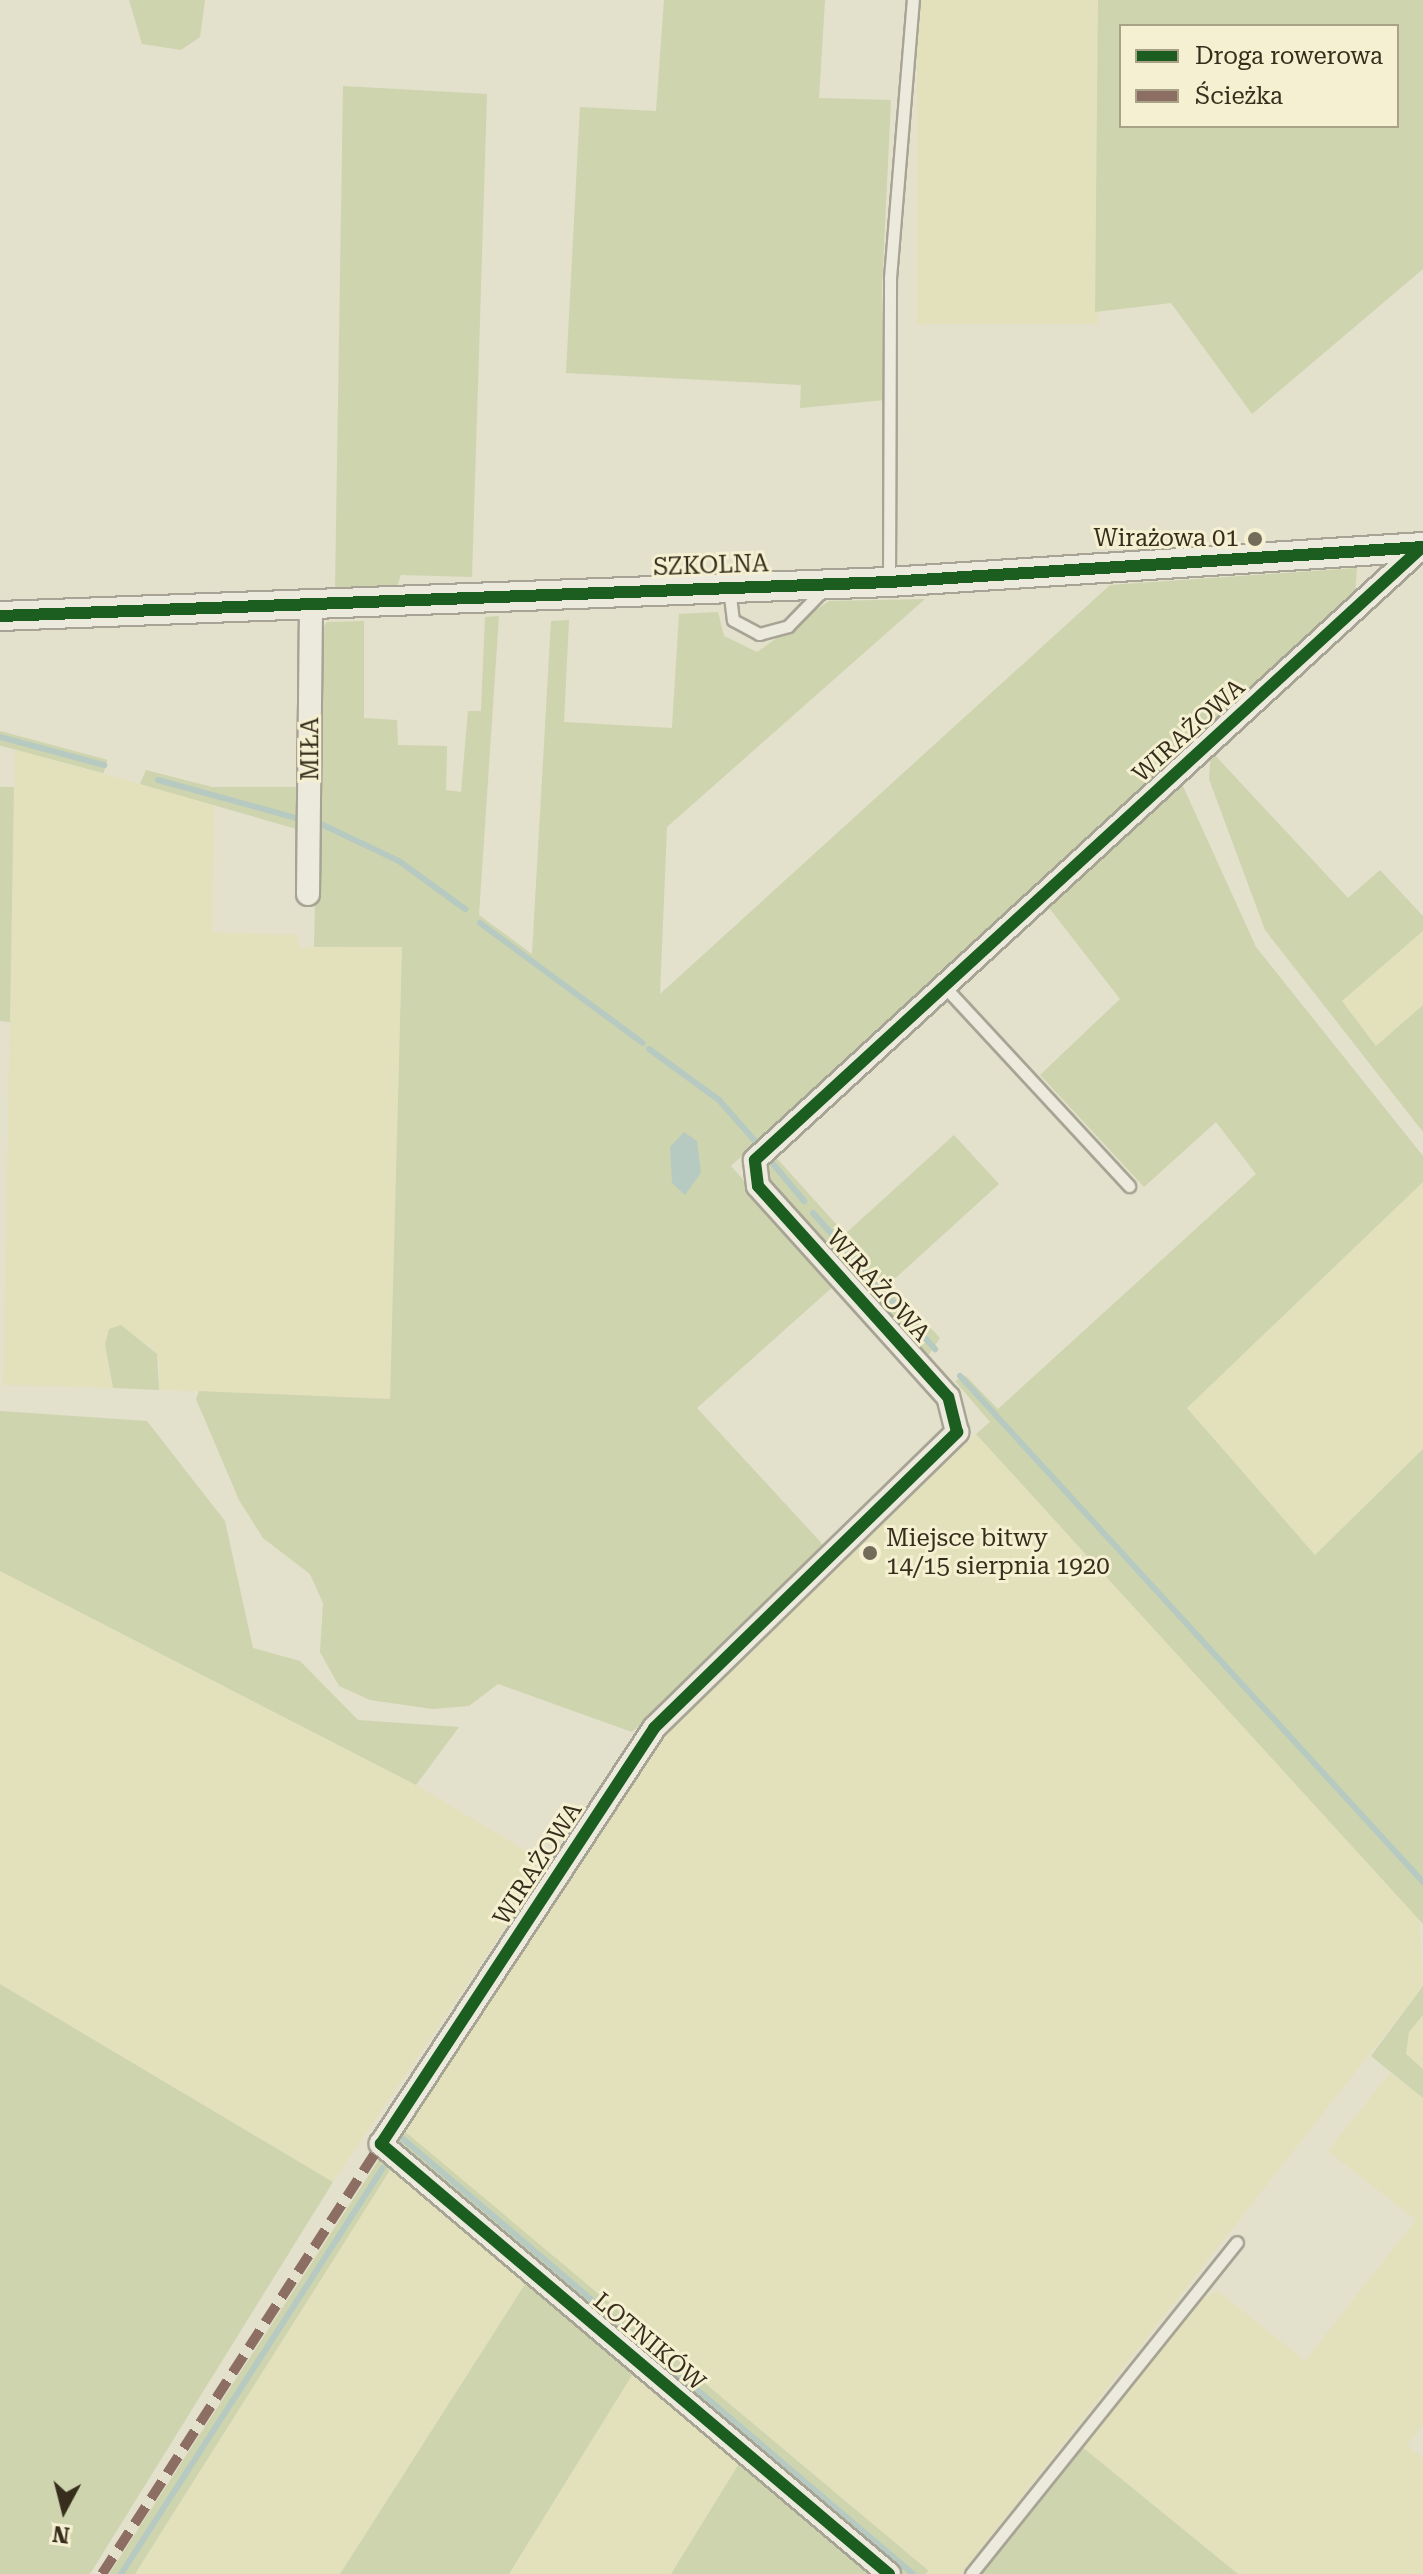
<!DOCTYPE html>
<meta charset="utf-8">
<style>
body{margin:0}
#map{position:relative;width:1423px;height:2574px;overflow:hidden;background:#e3e0cc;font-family:"Roboto Serif",serif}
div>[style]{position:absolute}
.farmland>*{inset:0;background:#e3e1bc;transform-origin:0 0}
.green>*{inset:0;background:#ced4ae;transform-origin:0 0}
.water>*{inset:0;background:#b7cac1}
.stream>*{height:6px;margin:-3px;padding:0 3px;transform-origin:3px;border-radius:3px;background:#b7cac1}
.roads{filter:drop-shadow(2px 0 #a8a495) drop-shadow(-2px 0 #a8a495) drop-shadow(0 2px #a8a495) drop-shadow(0 -2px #a8a495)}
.service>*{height:11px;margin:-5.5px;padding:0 5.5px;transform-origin:5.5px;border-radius:5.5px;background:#ece9dd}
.minor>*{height:22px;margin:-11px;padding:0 11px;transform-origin:11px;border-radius:11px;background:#ece9dd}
.tertiary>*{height:28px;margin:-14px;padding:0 14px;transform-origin:14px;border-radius:14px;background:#ece9dd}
.quiet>*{height:10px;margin-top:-5px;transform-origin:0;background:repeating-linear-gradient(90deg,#8d6e63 0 20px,transparent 0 30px)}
.cycleway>*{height:12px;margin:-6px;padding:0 6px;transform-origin:6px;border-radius:6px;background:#1b5e20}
.dots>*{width:22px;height:22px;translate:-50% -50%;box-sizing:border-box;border:4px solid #f5f0d1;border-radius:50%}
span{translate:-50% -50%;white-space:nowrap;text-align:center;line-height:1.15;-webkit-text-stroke:6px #f5f0d1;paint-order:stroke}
.poi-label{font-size:24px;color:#372d1d}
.right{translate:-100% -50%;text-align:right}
.left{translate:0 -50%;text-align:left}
.street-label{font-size:24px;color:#372d1d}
.legend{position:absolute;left:1119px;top:24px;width:280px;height:104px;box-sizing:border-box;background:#f5f0d1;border:2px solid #a9a289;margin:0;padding:10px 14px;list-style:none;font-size:24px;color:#372d1d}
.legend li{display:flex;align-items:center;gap:16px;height:40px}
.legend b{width:40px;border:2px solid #a9a289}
.north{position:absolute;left:24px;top:2470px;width:80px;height:80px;-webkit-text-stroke:6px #f5f0d1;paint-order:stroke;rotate:187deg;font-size:22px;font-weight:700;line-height:32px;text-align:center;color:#372d1d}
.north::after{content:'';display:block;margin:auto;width:28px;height:36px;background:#372d1d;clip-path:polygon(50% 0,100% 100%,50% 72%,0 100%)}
</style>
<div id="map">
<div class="farmland">
<i style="left:917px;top:0;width:181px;height:324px"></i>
<i style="clip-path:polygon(15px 749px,214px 805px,212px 932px,297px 935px,299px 948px,402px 946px,390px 1399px,159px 1390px,160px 1363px,150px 1344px,107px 1363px,113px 1388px,3px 1385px)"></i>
<i style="clip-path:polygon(1423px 931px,1423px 1005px,1376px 1046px,1342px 1001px)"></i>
<i style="clip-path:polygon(1423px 1182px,1423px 1449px,1315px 1555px,1187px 1408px)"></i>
<i style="clip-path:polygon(976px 1434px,1419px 1918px,1423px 1986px,961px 2574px,925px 2574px,402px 2129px,662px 1732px)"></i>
<i style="clip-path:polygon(0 1571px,416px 1785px,548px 1864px,333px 2182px,0 1984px)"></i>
<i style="clip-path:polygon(1423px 2015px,1423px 2069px,1405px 2054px,1409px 2032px)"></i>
<i style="clip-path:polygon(1390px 2073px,1423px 2098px,1423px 2425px,1407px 2445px,1423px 2458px,1423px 2574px,1238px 2574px,1081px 2446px,1199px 2300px,1218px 2291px,1305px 2361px,1416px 2220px,1328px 2151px)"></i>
<i style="clip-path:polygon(392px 2167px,527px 2281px,340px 2574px,135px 2574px)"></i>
<i style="clip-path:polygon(634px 2372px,740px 2462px,671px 2574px,509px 2574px)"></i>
</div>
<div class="green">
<i style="clip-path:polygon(129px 0,205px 0,200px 37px,181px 50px,142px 44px)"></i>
<i style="clip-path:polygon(664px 0,825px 0,819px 98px,891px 100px,882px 288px,885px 400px,800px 408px,801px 385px,566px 373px,580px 107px,656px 111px)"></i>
<i style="clip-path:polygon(evenodd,1098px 0,1423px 0,1423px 269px,1252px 414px,1171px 303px,1095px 312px,1098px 0,1121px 26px,1397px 26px,1397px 126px,1121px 126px,1121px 26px)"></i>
<i style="clip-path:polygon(343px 86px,487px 94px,472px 577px,401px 575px,396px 589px,335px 590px)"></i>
<i style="clip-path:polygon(1357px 568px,1355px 597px,731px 1166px,836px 1284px,697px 1408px,826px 1548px,632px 1732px,498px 1684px,469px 1706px,432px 1709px,370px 1700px,339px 1686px,320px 1652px,323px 1603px,310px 1574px,263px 1538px,239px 1500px,196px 1399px,199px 1391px,390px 1399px,402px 947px,314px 947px,321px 630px,327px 622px,364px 621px,364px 718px,397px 720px,398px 745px,447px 746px,446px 790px,461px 792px,468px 711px,481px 711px,485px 617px,499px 616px,479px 915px,532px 954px,551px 621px,569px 620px,564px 722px,672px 728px,679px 614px,718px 612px,724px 636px,757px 652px,829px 601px,925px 599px,667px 827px,660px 994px,1110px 585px)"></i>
<i style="left:0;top:731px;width:111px;height:14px;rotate:15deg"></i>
<i style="clip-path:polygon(1211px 751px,1348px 898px,1380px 870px,1423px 916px,1423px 931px,1342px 1001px,1376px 1046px,1423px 1005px,1423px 1132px,1265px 930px,1209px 779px)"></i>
<i style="clip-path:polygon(146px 770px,212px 787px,300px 787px,300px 830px,140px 784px)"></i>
<i style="clip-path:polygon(1182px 784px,1256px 947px,1423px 1156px,1423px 1182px,1187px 1408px,1315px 1555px,1423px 1449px,1423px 1924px,976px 1434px,990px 1422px,955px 1381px,966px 1376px,998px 1409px,1256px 1174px,1216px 1122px,1144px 1187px,1040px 1075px,1120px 999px,1046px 904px)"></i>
<i style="clip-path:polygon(0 787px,14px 787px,10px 1022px,0 1021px)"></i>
<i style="clip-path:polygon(954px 1135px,999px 1184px,889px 1284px,940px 1338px,926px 1359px,765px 1176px,764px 1163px,773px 1154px,845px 1234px)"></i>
<i style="clip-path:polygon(121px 1325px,157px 1354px,159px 1390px,113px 1388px,105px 1344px,109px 1329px)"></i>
<i style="clip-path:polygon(0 1411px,147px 1421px,225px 1521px,253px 1648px,300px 1661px,358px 1720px,459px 1727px,416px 1785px,0 1571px)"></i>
<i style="clip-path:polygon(0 1984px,333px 2182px,90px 2574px,0 2574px)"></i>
<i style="clip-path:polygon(1423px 1986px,1423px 2015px,1409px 2032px,1406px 2054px,1423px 2069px,1423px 2098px,1371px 2056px)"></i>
<i style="left:402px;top:2129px;width:687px;height:25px;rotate:40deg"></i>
<i style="clip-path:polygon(380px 2158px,392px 2167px,135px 2574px,109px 2574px)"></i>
<i style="clip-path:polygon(527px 2281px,634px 2372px,509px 2574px,340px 2574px)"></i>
<i style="clip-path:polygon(1081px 2446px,1238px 2574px,978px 2574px)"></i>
<i style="clip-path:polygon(740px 2462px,876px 2574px,671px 2574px)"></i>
</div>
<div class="water">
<i style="clip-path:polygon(684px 1132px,697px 1141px,701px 1173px,685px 1195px,672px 1183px,670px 1147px)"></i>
</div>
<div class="stream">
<i style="left:0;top:737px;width:108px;rotate:15.1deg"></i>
<i style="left:158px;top:780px;width:147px;rotate:15.4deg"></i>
<i style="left:321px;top:824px;width:86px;rotate:25.4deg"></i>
<i style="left:399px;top:861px;width:82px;rotate:36deg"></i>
<i style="left:480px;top:923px;width:202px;rotate:36.4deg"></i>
<i style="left:649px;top:1049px;width:87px;rotate:36.1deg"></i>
<i style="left:719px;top:1100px;width:55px;rotate:48.7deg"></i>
<i style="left:769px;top:1159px;width:55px;rotate:50.2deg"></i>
<i style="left:813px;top:1213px;width:183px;rotate:48.1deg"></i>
<i style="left:960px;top:1376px;width:686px;rotate:47.54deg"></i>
<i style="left:403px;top:2139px;width:670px;rotate:40.46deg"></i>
<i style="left:121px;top:2574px;width:483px;rotate:-57.2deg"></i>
</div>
<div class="roads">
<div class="service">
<i style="left:889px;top:581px;width:303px;rotate:-89.8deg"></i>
<i style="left:890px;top:278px;width:279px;rotate:-85.3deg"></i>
<i style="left:729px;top:588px;width:32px;rotate:83deg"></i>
<i style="left:733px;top:620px;width:30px;rotate:28deg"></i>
<i style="left:759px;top:634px;width:30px;rotate:-15deg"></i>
<i style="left:788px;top:626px;width:50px;rotate:-45.8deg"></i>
<i style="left:943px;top:985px;width:274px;rotate:47.2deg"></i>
<i style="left:971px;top:2574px;width:425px;rotate:-51.3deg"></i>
</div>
<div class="minor">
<i style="left:308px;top:894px;width:291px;rotate:-89.4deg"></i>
<i style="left:889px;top:2574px;width:666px;rotate:-139.75deg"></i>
<i style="left:381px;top:2144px;width:498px;rotate:-56.7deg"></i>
<i style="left:654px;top:1728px;width:424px;rotate:-44.3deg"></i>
<i style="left:957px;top:1432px;width:36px;rotate:-104deg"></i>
<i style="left:948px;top:1397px;width:284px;rotate:-132deg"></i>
<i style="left:758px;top:1186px;width:26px;rotate:-97deg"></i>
<i style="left:755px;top:1160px;width:906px;rotate:-42.58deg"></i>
</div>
<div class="tertiary">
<i style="left:0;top:616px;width:890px;rotate:-2.19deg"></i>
<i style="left:889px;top:582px;width:535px;rotate:-3.75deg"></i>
</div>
</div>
<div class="quiet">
<i style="left:102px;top:2574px;width:513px;rotate:-57.02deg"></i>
</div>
<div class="cycleway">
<i style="left:0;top:616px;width:890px;rotate:-2.19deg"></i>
<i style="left:889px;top:582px;width:535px;rotate:-3.75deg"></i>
<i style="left:889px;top:2574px;width:666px;rotate:-139.75deg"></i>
<i style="left:381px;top:2144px;width:498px;rotate:-56.7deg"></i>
<i style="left:654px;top:1728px;width:424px;rotate:-44.3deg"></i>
<i style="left:957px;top:1432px;width:36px;rotate:-104deg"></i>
<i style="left:948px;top:1397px;width:284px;rotate:-132deg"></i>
<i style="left:758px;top:1186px;width:26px;rotate:-97deg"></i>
<i style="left:755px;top:1160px;width:906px;rotate:-42.58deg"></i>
</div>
<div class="dots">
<i style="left:1255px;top:539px;background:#736c5a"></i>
<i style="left:870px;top:1553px;background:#736c5a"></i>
</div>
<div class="poi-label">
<span class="right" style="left:1239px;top:539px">Wirażowa 01</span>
<span class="left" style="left:886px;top:1553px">Miejsce bitwy<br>14/15 sierpnia 1920</span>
</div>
<div class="street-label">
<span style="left:711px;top:566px;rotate:-2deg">SZKOLNA</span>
<span style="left:1189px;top:731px;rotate:-42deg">WIRAŻOWA</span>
<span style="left:311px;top:749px;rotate:-90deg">MIŁA</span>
<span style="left:878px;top:1286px;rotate:48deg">WIRAŻOWA</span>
<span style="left:538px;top:1864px;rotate:-57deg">WIRAŻOWA</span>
<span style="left:649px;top:2342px;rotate:40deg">LOTNIKÓW</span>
</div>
<ul class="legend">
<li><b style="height:10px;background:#1b5e20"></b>Droga rowerowa</li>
<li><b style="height:10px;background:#8d6e63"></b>Ścieżka</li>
</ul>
<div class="north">N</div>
</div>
